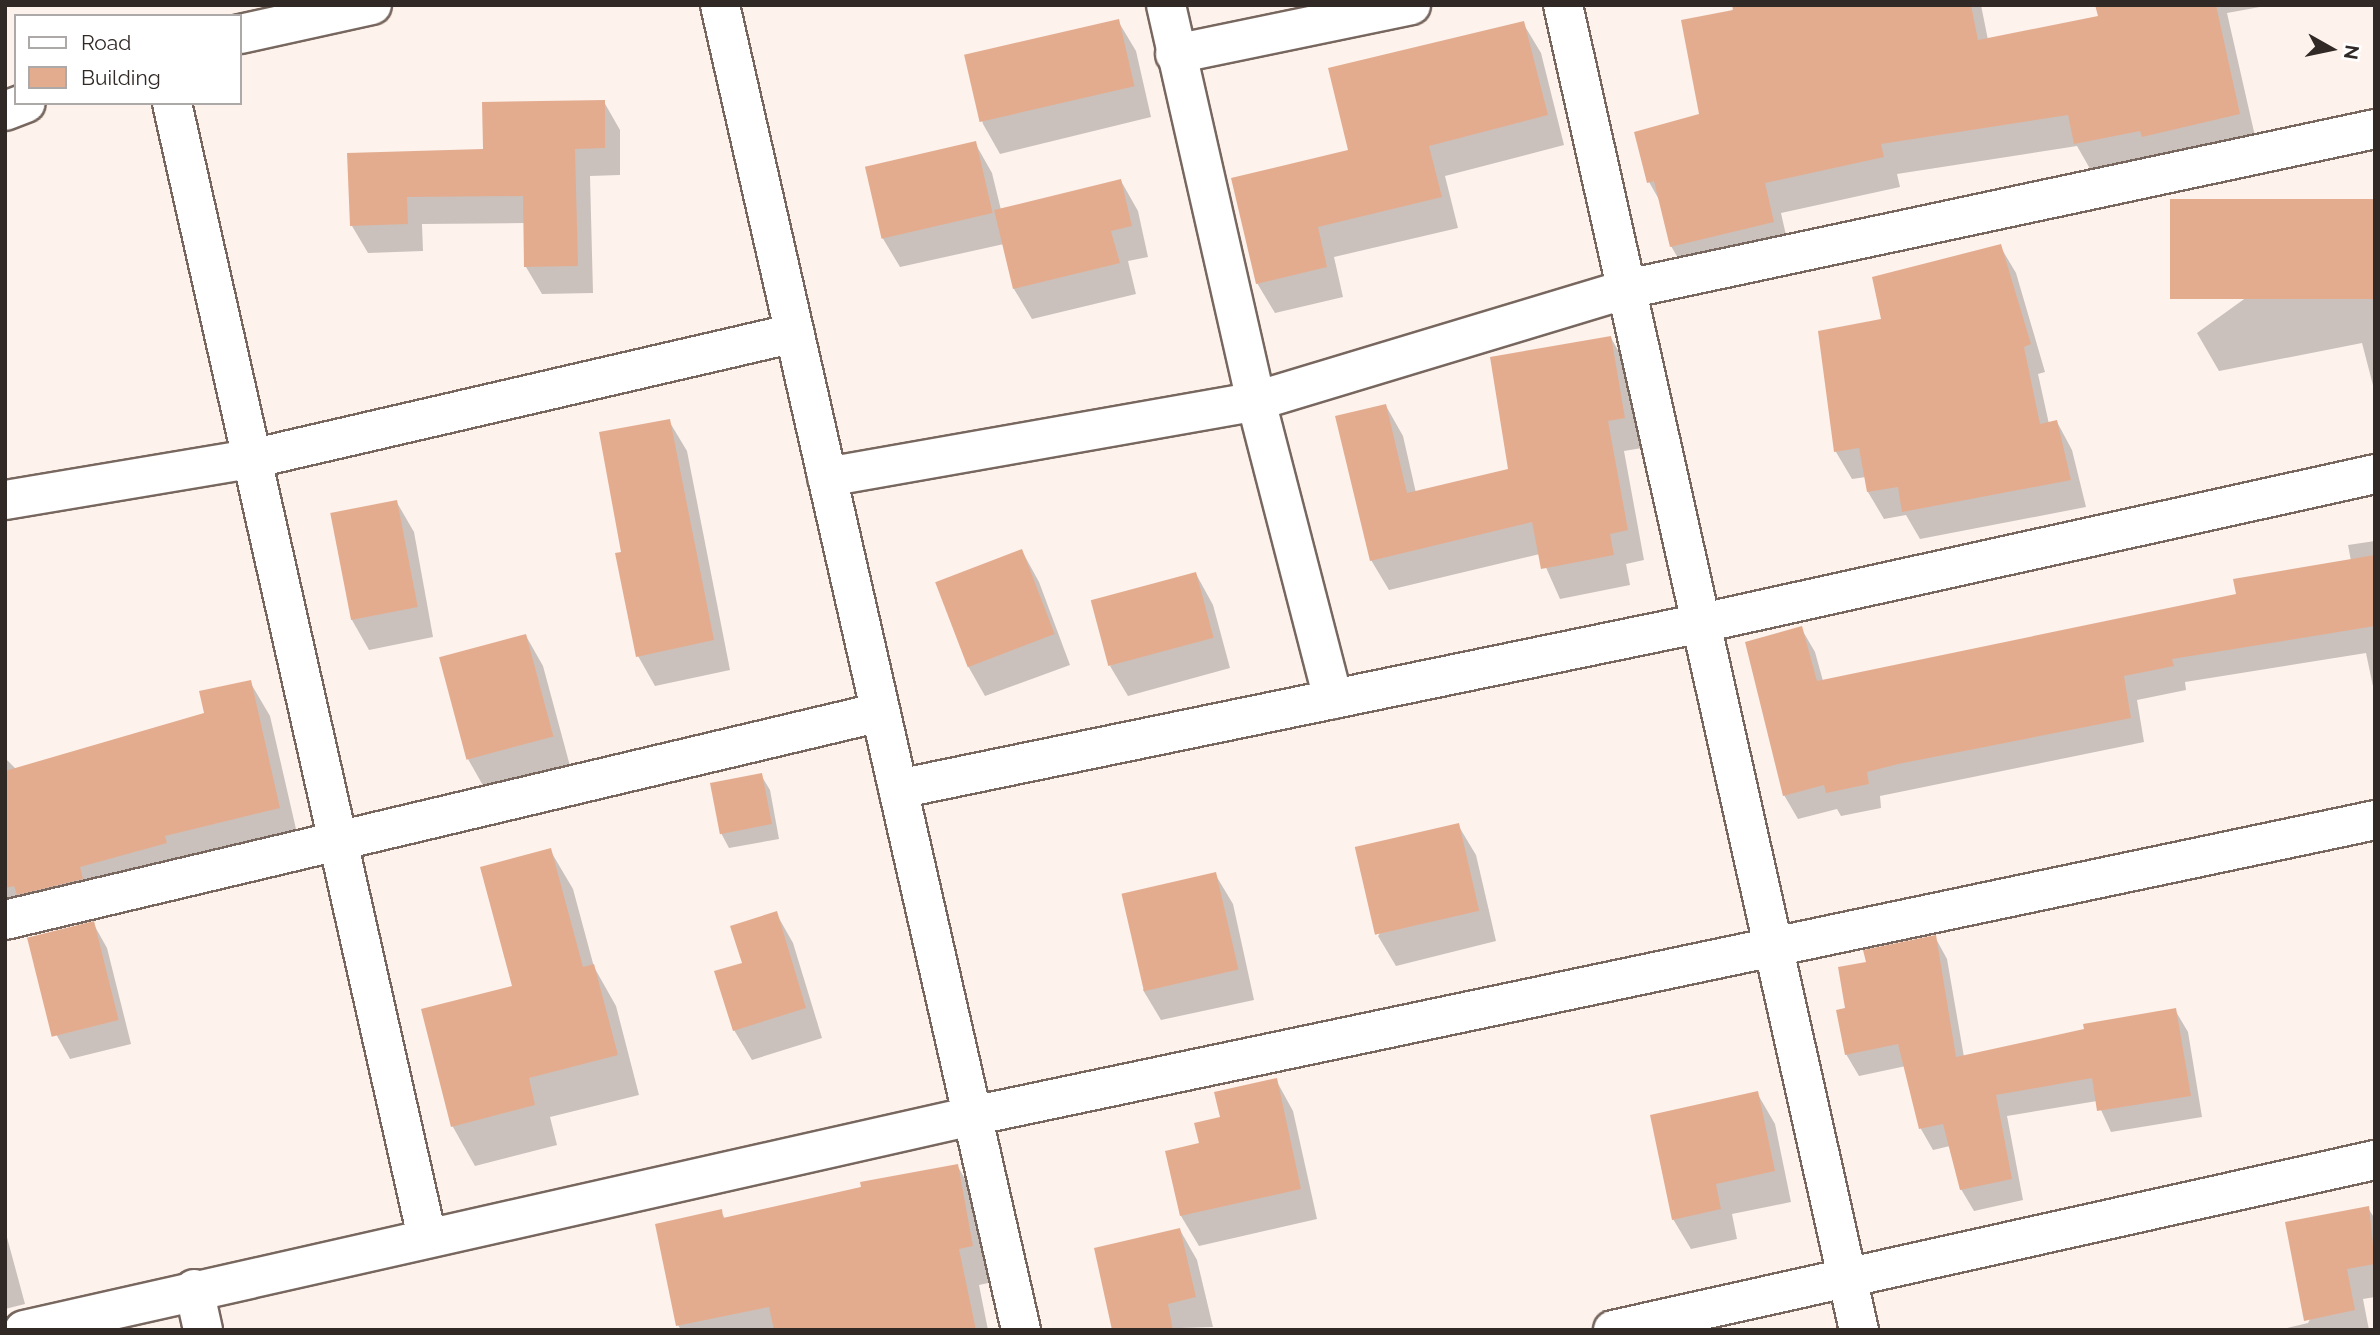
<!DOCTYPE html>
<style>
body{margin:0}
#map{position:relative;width:2380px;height:1335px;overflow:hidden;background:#fdf2ec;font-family:Raleway,sans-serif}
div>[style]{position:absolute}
.shadow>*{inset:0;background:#0003}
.building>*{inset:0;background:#e4ac8f;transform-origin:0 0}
.roads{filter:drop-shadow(2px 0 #77675f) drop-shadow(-2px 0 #77675f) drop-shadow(0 2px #77675f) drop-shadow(0 -2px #77675f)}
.minor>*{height:38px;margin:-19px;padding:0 19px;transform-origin:19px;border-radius:19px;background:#fff}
span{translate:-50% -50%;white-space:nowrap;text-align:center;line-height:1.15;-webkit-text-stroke:5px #fff;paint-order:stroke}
.frame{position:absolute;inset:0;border:7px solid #302926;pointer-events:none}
.legend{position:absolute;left:14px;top:14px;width:228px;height:91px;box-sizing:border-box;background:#fff;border:2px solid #aca9a8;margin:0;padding:9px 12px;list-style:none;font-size:21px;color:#302926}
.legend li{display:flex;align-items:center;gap:14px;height:35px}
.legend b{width:35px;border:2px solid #aca9a8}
.north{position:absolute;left:2296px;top:14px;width:70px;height:70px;-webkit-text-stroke:5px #fff;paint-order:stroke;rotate:99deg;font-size:19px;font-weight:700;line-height:28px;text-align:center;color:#302926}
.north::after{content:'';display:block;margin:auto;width:24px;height:32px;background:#302926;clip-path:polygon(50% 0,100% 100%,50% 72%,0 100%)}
</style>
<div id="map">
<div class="shadow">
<i style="clip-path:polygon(1734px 5px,1981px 5px,1988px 40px,2100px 18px,2097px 5px,2271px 5px,2227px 13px,2257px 145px,2093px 174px,2077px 146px,1897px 174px,1900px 187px,1781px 213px,1790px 253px,1689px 277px,1671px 246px,1661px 203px,1649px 182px,1702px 115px)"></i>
<i style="clip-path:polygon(1118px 21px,1136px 51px,1151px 117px,1000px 154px,983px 124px,967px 58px)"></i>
<i style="clip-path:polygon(1523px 23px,1541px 53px,1564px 145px,1445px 176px,1458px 228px,1334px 257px,1343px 297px,1275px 313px,1257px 283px,1350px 151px)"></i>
<i style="clip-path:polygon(604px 102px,620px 130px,620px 175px,590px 176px,593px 293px,542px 294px,526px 267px,525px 223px,422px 224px,423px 251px,368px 253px,352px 226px,485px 150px)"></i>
<i style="clip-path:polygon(975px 143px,992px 173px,1001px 210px,1121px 181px,1138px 211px,1148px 257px,1128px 261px,1136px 294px,1032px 319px,1014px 289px,1004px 244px,900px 267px,882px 237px,867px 167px)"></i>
<i style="clip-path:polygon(2375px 205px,2375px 393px,2362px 343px,2219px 371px,2197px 333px)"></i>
<i style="clip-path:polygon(2000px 246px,2016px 273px,2045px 372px,2038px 374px,2049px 424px,2057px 422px,2072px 450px,2086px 507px,1920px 539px,1906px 515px,1884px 519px,1868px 492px,1866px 477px,1852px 479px,1836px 452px,1820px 332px,1883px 321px)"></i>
<i style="clip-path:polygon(1611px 338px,1628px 368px,1642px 448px,1624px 451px,1644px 560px,1626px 564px,1630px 585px,1560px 599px,1540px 554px,1389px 590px,1371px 560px,1386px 406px,1403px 436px,1416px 493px,1510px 470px)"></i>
<i style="clip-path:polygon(669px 421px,687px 451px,730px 670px,655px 686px,638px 656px,623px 553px)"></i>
<i style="clip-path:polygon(396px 501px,414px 532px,433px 637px,369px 650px,352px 620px)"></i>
<i style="clip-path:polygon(2375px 541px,2375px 696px,2366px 653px,2185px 682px,2186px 690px,2137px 700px,2144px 742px,1880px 796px,1881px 808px,1841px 816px,1837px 809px,1798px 819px,1784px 795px,1801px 628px,1815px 652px,1823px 681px,2238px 595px,2351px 561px,2348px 545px)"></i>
<i style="clip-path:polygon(1022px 551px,1039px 582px,1070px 665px,985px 696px,968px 666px)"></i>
<i style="clip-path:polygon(1196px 574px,1213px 605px,1230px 668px,1128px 696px,1110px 666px)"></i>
<i style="clip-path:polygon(526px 636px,543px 666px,570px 766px,485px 789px,468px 759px,441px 659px)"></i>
<i style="clip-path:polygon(250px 682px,270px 716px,299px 842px,5px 927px,5px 758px,16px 769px,206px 714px)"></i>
<i style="clip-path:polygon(761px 775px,770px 790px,779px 839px,729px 848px,721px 833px)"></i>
<i style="clip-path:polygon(1458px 825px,1476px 855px,1496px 941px,1396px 966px,1378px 936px)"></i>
<i style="clip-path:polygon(550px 850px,573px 889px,594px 967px,616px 1006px,639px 1095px,550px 1117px,557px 1145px,475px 1166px,453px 1127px,423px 1010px,514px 987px)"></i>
<i style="clip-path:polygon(1215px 874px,1233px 904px,1254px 1000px,1161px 1020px,1143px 990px)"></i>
<i style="clip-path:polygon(776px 913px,793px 943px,822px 1038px,752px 1060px,734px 1030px,744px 964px)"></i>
<i style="clip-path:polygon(93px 923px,107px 948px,131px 1044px,70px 1059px,56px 1034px)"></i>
<i style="clip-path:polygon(1935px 937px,1947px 959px,1964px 1057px,2175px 1010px,2188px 1032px,2202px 1117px,2111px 1132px,2097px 1101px,2007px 1116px,2023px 1200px,1974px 1211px,1961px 1189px,1950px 1146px,1933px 1150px,1921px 1129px,1906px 1066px,1859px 1076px,1846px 1054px,1847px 1010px,1868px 963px)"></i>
<i style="clip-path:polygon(1276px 1080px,1293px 1111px,1317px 1219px,1199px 1246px,1181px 1216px,1202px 1144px,1222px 1119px)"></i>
<i style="clip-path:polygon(1757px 1093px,1775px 1124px,1791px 1202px,1732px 1214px,1737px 1239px,1691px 1249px,1673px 1219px)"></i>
<i style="clip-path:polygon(957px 1165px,978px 1202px,993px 1282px,979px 1285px,988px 1330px,681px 1330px,678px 1325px,721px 1211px,725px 1219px)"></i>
<i style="clip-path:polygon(2368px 1208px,2375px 1219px,2375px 1297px,2363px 1299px,2369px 1330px,2279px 1330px,2308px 1323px)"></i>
<i style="clip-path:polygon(5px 1230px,25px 1304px,5px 1309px)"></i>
<i style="clip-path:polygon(1180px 1230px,1197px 1260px,1213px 1327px,1114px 1330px)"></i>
</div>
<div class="building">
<i style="clip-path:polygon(1732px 5px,1971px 5px,1978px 40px,2098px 16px,2095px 5px,2216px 5px,2240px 114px,2142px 137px,2140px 131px,2074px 144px,2068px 115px,1881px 144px,1884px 157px,1765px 183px,1774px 222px,1670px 247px,1654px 181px,1647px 183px,1634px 132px,1699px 114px,1681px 20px,1733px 10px)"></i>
<i style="left:1119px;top:19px;width:69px;height:159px;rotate:77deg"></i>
<i style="clip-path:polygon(1524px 21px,1548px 115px,1429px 146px,1442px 197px,1318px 227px,1327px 267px,1256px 284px,1231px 178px,1348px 150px,1328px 68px)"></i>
<i style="clip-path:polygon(605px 100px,605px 148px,575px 149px,578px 266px,524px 267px,523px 196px,407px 197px,408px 224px,350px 226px,347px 153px,483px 149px,482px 102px)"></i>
<i style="left:976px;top:141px;width:74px;height:114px;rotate:77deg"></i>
<i style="clip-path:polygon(1121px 179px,1132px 226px,1111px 231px,1120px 263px,1013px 289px,994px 210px)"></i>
<i style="left:2375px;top:199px;width:100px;height:205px;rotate:90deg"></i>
<i style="clip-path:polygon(2001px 244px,2031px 344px,2024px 347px,2040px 424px,2057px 420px,2071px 480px,1902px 512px,1898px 487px,1867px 492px,1859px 448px,1834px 452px,1818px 331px,1881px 319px,1872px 277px)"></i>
<i style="clip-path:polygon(1611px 336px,1625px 418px,1608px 421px,1628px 530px,1610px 534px,1614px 555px,1541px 569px,1532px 522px,1370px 561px,1335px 416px,1386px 404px,1407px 493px,1508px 469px,1490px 357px)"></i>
<i style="clip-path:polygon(670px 419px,714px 640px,636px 657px,615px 553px,621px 552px,599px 432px)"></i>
<i style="left:397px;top:500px;width:109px;height:68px;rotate:79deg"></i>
<i style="left:1022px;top:549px;width:91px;height:93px;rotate:69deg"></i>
<i style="clip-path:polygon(2375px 555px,2375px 626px,2172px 659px,2174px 666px,2124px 676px,2131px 718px,1898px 764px,1867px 772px,1869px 784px,1826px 793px,1824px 785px,1783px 796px,1745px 642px,1802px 626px,1817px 681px,2236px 594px,2233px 579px)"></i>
<i style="left:1196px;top:572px;width:68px;height:109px;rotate:75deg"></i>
<i style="left:526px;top:634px;width:106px;height:90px;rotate:75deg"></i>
<i style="clip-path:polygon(251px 680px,280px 808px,165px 836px,167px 843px,80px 867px,83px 879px,17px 895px,14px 886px,5px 888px,5px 771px,204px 713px,199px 691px)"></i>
<i style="left:762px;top:773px;width:52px;height:53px;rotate:79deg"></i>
<i style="left:1459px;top:823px;width:90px;height:107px;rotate:77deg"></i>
<i style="clip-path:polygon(551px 848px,583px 967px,594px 964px,618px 1055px,529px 1078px,535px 1105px,451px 1127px,421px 1009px,512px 986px,480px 867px)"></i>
<i style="left:1216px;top:872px;width:100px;height:97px;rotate:77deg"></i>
<i style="clip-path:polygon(777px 911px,806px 1008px,733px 1031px,714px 971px,742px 963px,730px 926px)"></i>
<i style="left:94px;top:921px;width:102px;height:69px;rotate:76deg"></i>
<i style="clip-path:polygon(1936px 935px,1956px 1057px,2084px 1029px,2083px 1024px,2176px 1008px,2191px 1096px,2097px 1111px,2092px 1078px,1996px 1095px,2012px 1179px,1960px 1190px,1943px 1124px,1919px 1129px,1898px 1044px,1845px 1055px,1836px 1010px,1845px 1008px,1838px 967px,1866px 962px,1863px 950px)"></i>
<i style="clip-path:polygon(1277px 1078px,1301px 1189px,1180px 1216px,1165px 1151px,1199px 1143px,1194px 1123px,1220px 1117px,1214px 1092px)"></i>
<i style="clip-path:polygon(1758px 1091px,1775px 1171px,1716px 1184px,1721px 1209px,1672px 1220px,1650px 1115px)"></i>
<i style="clip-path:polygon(958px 1164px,973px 1246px,959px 1249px,976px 1330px,774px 1330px,769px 1307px,676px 1326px,655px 1224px,722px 1209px,723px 1218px,861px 1187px,860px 1182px)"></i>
<i style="clip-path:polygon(2369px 1206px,2375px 1264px,2347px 1269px,2355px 1310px,2304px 1321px,2285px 1222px)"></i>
<i style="clip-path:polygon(1180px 1228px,1196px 1297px,1168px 1304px,1173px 1330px,1112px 1330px,1094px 1248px)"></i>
</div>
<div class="roads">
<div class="minor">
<i style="left:720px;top:5px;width:1359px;rotate:77.2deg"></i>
<i style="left:1166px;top:5px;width:406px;rotate:77.2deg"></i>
<i style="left:1256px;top:401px;width:308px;rotate:75.5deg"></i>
<i style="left:1563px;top:5px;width:1358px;rotate:77.41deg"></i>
<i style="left:240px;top:34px;width:135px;rotate:-12.4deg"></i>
<i style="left:1175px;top:54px;width:241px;rotate:-11.7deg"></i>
<i style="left:172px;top:103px;width:1162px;rotate:77.33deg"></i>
<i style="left:5px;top:111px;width:22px;rotate:-21deg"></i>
<i style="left:827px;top:477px;width:436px;rotate:-10deg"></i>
<i style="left:1256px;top:401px;width:388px;rotate:-16.8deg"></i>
<i style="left:1627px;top:289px;width:765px;rotate:-12.07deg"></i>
<i style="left:5px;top:500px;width:249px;rotate:-9.5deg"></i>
<i style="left:251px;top:459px;width:558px;rotate:-13.04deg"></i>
<i style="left:898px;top:789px;width:821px;rotate:-11.67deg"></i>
<i style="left:1702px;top:623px;width:689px;rotate:-12.48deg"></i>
<i style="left:5px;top:920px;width:900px;rotate:-13.36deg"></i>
<i style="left:194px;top:1289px;width:42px;rotate:77.6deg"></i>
<i style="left:24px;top:1330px;width:972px;rotate:-12.72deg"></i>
<i style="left:972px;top:1116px;width:1434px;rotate:-11.91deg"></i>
<i style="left:1613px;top:1330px;width:781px;rotate:-12.58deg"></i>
</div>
</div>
<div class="frame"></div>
<ul class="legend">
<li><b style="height:9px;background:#fff"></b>Road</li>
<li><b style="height:19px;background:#e4ac8f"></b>Building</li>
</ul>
<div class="north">N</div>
</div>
